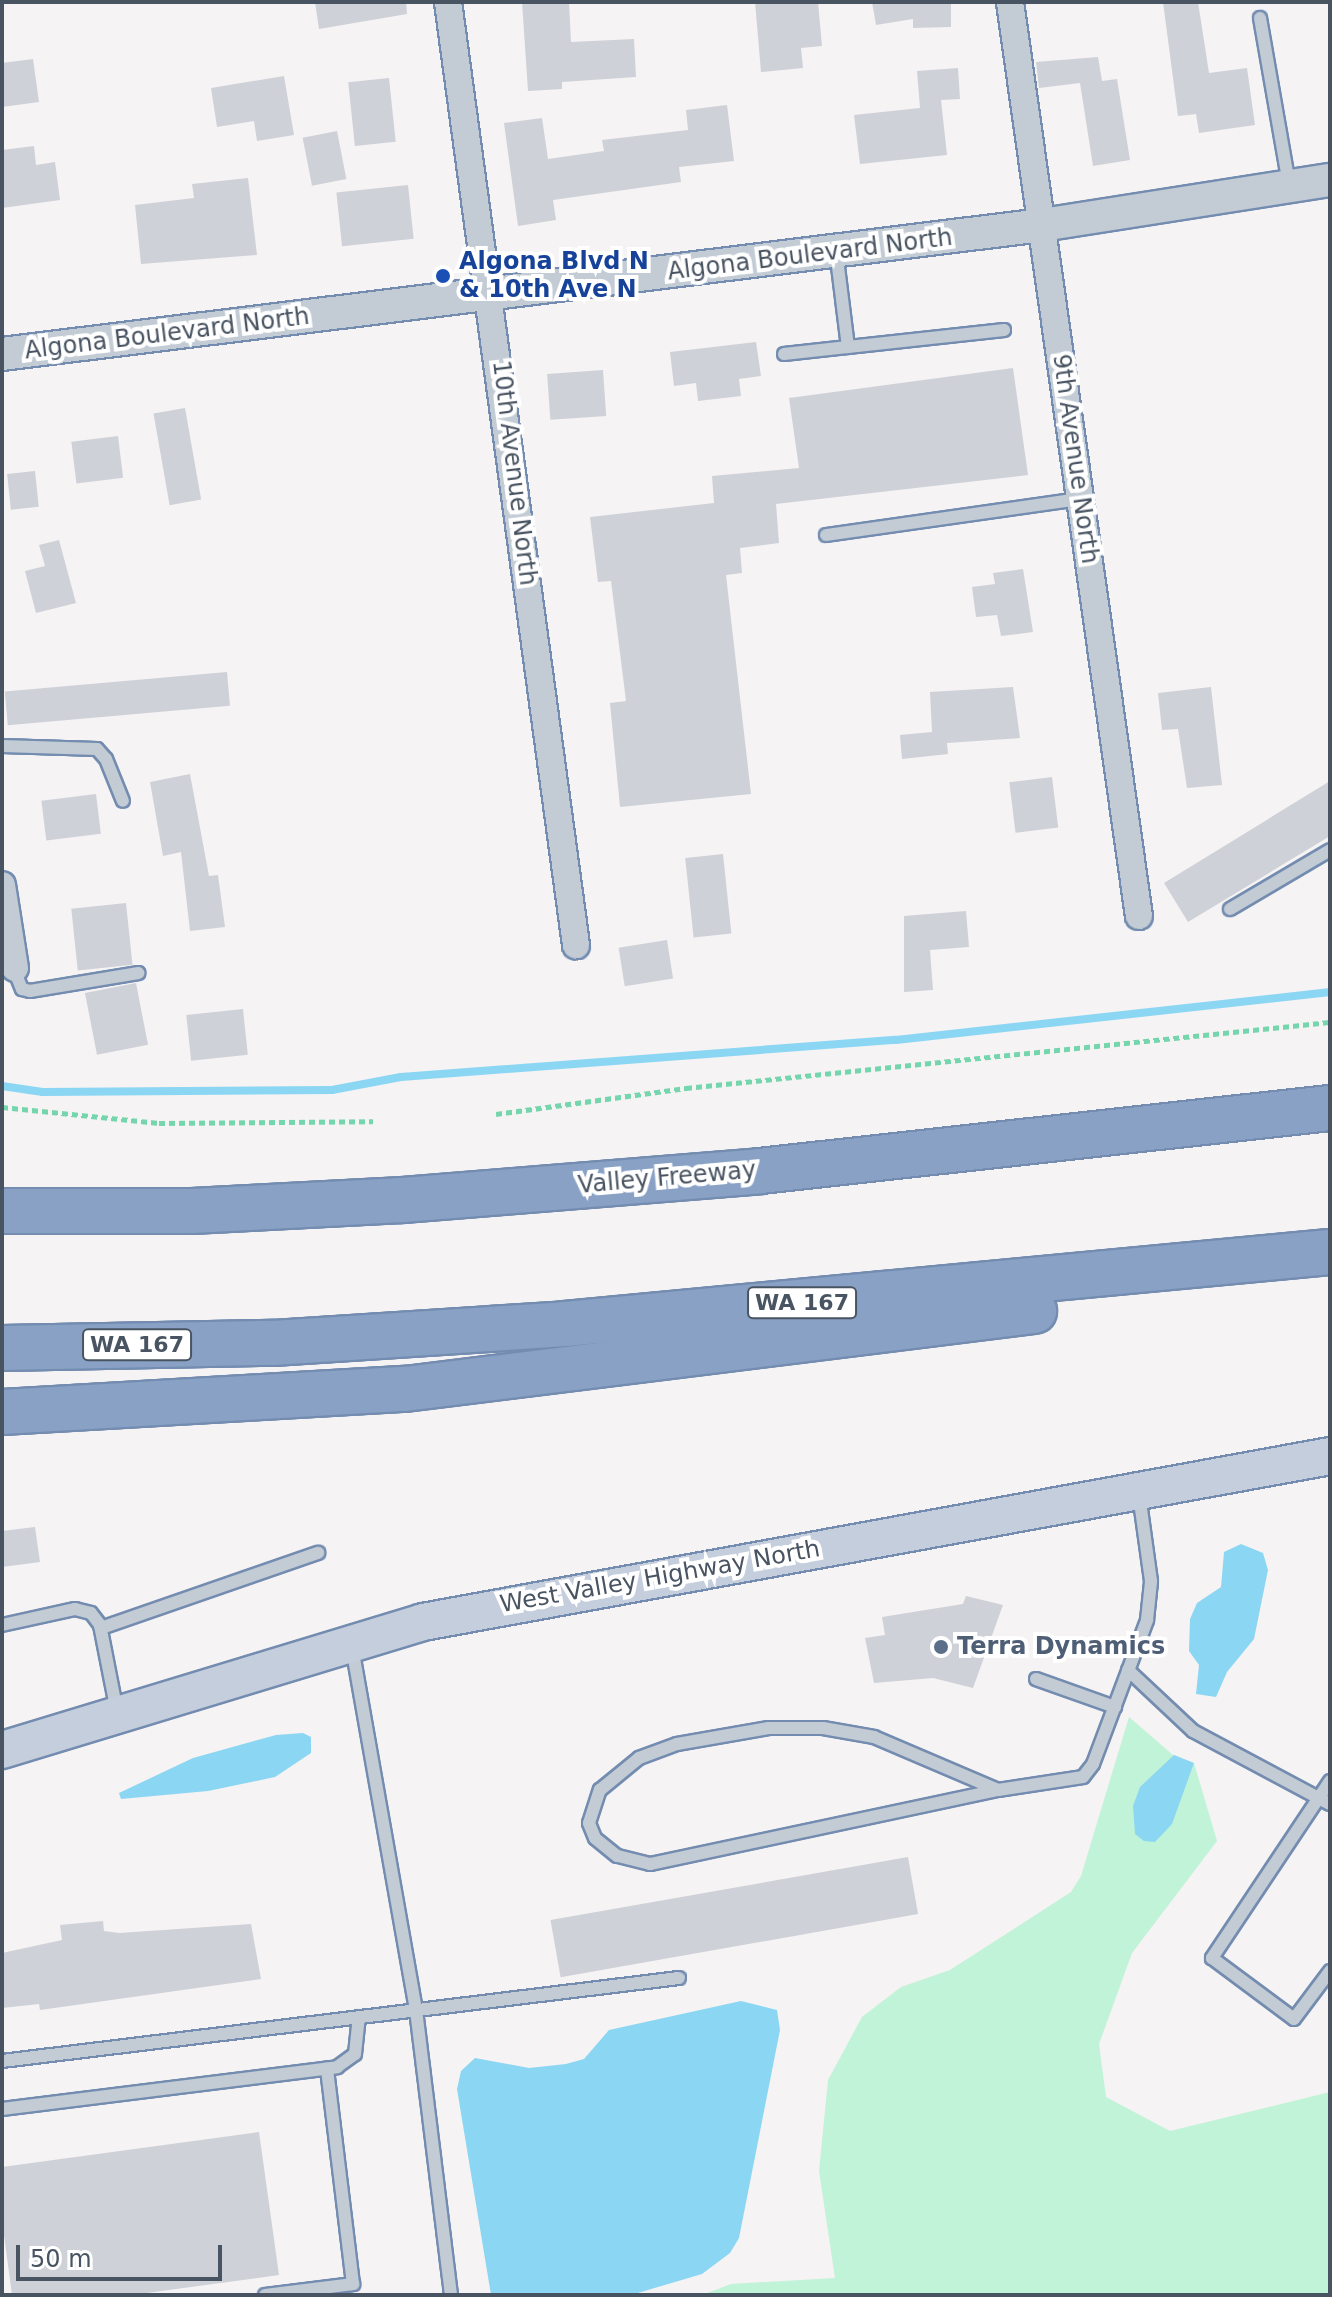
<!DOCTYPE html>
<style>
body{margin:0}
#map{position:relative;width:1332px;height:2297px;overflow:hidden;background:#f5f3f3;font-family:"DejaVu Sans",sans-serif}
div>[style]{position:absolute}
.green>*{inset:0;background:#c0f3d7}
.water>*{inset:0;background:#8bd6f3}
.stream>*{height:8px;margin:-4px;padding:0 4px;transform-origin:4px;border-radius:4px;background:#8bd6f3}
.building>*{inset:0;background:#cfd1d8;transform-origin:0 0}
.path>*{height:5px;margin-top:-2.5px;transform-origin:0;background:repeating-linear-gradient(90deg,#75d5ac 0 6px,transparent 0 10px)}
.roads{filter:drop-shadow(2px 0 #738cb0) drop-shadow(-2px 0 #738cb0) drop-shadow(0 2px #738cb0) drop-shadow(0 -2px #738cb0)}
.service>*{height:12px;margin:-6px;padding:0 6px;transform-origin:6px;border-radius:6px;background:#c3ccd5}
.minor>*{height:26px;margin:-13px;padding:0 13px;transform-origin:13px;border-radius:13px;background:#c3ccd5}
.tertiary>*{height:32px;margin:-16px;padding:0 16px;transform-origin:16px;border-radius:16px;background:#c3ccd5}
.secondary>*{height:36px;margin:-18px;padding:0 18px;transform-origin:18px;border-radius:18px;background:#c5cedc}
.motorway>*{height:44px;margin:-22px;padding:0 22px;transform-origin:22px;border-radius:22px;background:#88a1c4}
.dots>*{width:22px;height:22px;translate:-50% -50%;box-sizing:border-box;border:4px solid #fff;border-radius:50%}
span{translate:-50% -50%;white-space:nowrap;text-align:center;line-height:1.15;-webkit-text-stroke:8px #fff;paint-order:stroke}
.shield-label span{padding:2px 6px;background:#fff;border:2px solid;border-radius:6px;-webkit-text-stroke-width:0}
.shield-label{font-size:22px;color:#495462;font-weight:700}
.street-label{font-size:24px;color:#495462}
.transit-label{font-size:24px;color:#164399;font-weight:700}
.left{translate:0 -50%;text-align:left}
.service-label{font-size:24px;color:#4e5e75;font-weight:700}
.frame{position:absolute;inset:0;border:4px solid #495462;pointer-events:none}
.scale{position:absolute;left:16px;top:2245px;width:206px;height:36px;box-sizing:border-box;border:4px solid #495462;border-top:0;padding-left:10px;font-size:24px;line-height:28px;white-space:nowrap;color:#495462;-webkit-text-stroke:6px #fff;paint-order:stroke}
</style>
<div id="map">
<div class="green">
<i style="clip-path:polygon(1129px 1717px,1173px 1755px,1194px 1763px,1217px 1841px,1132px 1953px,1099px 2044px,1106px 2097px,1170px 2131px,1330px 2092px,1330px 2295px,702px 2295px,731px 2284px,835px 2278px,819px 2171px,828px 2080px,862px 2017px,901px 1987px,950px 1970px,1071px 1892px,1081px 1876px)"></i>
</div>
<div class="water">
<i style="clip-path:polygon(1241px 1544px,1263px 1553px,1268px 1570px,1254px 1639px,1227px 1672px,1216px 1697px,1196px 1694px,1199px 1665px,1189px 1651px,1190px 1619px,1197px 1603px,1221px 1587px,1224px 1552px)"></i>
<i style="clip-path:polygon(303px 1733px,311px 1737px,311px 1753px,275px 1777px,208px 1791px,121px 1799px,119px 1793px,193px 1758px,276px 1735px)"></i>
<i style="clip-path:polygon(1174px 1755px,1194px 1763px,1172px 1824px,1155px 1842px,1144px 1841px,1135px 1834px,1133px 1806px,1140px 1787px)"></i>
<i style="clip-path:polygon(741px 2001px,777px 2010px,780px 2030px,739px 2238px,730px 2253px,702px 2274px,631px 2295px,491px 2295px,457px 2089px,461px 2071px,475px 2058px,529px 2068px,566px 2064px,584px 2059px,609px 2030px)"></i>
</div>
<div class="stream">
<i style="left:2px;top:1086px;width:41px;rotate:8.3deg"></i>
<i style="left:43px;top:1092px;width:289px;rotate:-0.4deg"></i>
<i style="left:332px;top:1090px;width:70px;rotate:-10.7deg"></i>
<i style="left:401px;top:1077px;width:496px;rotate:-4.3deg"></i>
<i style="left:896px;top:1040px;width:437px;rotate:-6.3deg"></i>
</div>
<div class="building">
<i style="clip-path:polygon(315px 2px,406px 2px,407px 14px,319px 29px)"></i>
<i style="clip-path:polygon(522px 2px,569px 2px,571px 42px,634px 39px,636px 77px,562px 82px,562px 89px,528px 91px)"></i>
<i style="clip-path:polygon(755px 2px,818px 2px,822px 46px,801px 48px,803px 68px,761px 72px)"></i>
<i style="clip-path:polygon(872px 2px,951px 2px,951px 27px,913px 28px,913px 19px,876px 25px)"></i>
<i style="clip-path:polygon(1163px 2px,1198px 2px,1209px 73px,1247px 68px,1255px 125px,1199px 133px,1196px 114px,1178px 116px)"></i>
<i style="clip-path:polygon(1098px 57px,1102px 81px,1117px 79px,1130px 160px,1093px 166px,1080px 83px,1039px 88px,1036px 62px)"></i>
<i style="clip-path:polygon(33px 59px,39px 102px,2px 107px,2px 63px)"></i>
<i style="clip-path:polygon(958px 68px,960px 99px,941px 100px,947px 155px,860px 164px,854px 115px,920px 108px,917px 71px)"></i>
<i style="clip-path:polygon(284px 76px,294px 135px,257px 141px,254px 121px,217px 127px,211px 88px)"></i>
<i style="left:389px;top:78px;width:64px;height:41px;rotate:84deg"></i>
<i style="clip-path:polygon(727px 105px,734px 161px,679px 167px,681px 182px,553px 200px,556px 220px,518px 226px,504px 123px,542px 118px,548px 159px,604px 151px,602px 140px,688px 130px,686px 110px)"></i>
<i style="left:337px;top:131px;width:49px;height:35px;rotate:79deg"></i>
<i style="clip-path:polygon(34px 146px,36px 165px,55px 162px,60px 200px,2px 208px,2px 150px)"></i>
<i style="clip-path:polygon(248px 178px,257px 255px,141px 264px,135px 205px,194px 198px,192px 184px)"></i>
<i style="left:408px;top:185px;width:54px;height:72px;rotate:84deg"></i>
<i style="clip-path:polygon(756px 342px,761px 376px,739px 379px,741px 396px,698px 401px,696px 383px,674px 386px,670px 352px)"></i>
<i style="clip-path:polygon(1013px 368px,1028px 475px,776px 504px,779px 543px,740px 548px,742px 573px,726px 575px,751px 794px,620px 807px,610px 703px,626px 701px,611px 581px,598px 582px,590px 517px,714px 503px,712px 476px,799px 468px,789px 398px)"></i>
<i style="left:603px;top:370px;width:46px;height:56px;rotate:86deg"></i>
<i style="left:185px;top:408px;width:93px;height:32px;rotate:80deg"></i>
<i style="left:118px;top:436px;width:42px;height:47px;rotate:83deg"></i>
<i style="left:35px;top:471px;width:36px;height:28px;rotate:84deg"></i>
<i style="clip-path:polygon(59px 540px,76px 603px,36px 613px,25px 571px,45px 566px,39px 545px)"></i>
<i style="clip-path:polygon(1023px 569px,1033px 632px,1001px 636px,997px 615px,976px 617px,972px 587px,995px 584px,993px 573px)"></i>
<i style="left:227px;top:672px;width:34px;height:223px;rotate:85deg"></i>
<i style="clip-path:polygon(1013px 687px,1020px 738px,947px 743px,948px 754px,902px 759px,900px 735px,932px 732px,930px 692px)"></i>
<i style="clip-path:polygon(1211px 687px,1222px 785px,1187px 788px,1178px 729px,1162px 730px,1158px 693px)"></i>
<i style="clip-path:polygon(190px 774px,209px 876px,218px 875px,225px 927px,190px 931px,181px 852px,163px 856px,150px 782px)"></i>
<i style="left:1052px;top:777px;width:51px;height:43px;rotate:83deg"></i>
<i style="clip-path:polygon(1330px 781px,1330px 836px,1188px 922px,1164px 883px)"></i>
<i style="left:96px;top:794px;width:40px;height:55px;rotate:83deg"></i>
<i style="left:723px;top:854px;width:80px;height:38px;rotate:84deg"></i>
<i style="left:126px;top:903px;width:62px;height:55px;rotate:84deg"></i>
<i style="clip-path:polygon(966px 911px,969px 947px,930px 950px,933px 990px,904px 992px,904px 916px)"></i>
<i style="left:667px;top:940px;width:39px;height:49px;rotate:81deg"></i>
<i style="left:136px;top:983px;width:63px;height:52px;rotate:79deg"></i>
<i style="left:243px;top:1009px;width:46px;height:57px;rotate:84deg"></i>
<i style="clip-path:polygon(35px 1527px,40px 1562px,2px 1567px,2px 1531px)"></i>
<i style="clip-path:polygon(966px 1596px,1003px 1605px,973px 1688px,933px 1678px,874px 1683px,865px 1638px,885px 1635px,882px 1617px,963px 1604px)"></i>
<i style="left:908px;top:1857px;width:58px;height:363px;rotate:80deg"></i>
<i style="clip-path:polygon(103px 1921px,104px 1931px,119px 1933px,251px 1924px,261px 1979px,40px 2010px,39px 2004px,2px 2008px,2px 1953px,62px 1940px,60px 1925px)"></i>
<i style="clip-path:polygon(259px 2132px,279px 2275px,132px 2295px,12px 2295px,2px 2220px,2px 2167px)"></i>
</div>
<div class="path">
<i style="left:2px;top:1107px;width:158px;rotate:5.8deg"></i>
<i style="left:159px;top:1123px;width:214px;rotate:-0.5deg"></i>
<i style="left:496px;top:1114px;width:192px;rotate:-7.8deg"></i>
<i style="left:686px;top:1088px;width:647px;rotate:-5.85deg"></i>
</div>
<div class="roads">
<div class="service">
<i style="left:1260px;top:18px;width:169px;rotate:80.1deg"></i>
<i style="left:848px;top:347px;width:157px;rotate:-6.2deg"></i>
<i style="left:784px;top:354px;width:64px;rotate:-6.2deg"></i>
<i style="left:848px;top:347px;width:97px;rotate:-97.1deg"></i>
<i style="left:826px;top:535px;width:257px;rotate:-8.1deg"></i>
<i style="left:2px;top:746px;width:95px;rotate:1.8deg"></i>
<i style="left:97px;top:749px;width:13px;rotate:48deg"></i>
<i style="left:106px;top:759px;width:45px;rotate:68deg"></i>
<i style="left:1230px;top:909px;width:116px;rotate:-30.5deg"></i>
<i style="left:13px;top:967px;width:24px;rotate:68deg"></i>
<i style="left:22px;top:989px;width:8px;rotate:14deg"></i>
<i style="left:30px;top:991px;width:110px;rotate:-9.4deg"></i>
<i style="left:2px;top:1625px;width:75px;rotate:-12.4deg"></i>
<i style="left:75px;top:1609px;width:16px;rotate:14deg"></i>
<i style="left:91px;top:1613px;width:15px;rotate:53deg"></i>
<i style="left:100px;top:1625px;width:89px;rotate:78.9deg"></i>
<i style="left:101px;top:1628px;width:230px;rotate:-19.1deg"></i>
<i style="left:352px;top:1647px;width:369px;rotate:80deg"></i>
<i style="left:416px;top:2010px;width:287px;rotate:83deg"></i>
<i style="left:1128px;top:1670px;width:89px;rotate:43.2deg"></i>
<i style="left:1193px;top:1731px;width:155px;rotate:28.1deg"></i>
<i style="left:1036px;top:1679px;width:84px;rotate:19.5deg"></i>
<i style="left:1330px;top:1781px;width:213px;rotate:123.7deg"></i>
<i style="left:1212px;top:1958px;width:102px;rotate:36.6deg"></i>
<i style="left:1294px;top:2019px;width:60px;rotate:-53.1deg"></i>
<i style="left:998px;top:1790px;width:356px;rotate:168deg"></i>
<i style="left:650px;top:1864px;width:34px;rotate:-166deg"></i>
<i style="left:617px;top:1856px;width:28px;rotate:-141deg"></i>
<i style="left:595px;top:1838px;width:16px;rotate:-112deg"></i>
<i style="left:589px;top:1823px;width:35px;rotate:-72deg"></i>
<i style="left:600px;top:1790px;width:50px;rotate:-39.4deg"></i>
<i style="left:639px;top:1758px;width:40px;rotate:-20.2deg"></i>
<i style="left:677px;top:1744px;width:93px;rotate:-9.9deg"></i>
<i style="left:769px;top:1728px;width:54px"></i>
<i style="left:823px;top:1728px;width:52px;rotate:10deg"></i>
<i style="left:874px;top:1737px;width:135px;rotate:23.1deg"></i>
<i style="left:998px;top:1790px;width:86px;rotate:-8.7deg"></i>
<i style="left:1083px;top:1777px;width:16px;rotate:-52deg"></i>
<i style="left:1093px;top:1764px;width:154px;rotate:-69.4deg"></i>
<i style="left:1147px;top:1620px;width:39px;rotate:-84deg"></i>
<i style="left:1151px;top:1581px;width:87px;rotate:-97.9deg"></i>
<i style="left:2px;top:2061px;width:682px;rotate:-6.99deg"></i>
<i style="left:2px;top:2109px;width:338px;rotate:-7.1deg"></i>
<i style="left:337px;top:2067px;width:22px;rotate:-36deg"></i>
<i style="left:355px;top:2054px;width:37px;rotate:-84deg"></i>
<i style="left:265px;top:2295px;width:89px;rotate:-7.1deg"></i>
<i style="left:353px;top:2284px;width:217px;rotate:-96.9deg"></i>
</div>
<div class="minor">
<i style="left:448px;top:2px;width:952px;rotate:82.27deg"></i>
<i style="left:1010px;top:2px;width:923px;rotate:81.97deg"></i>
<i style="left:2px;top:885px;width:84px;rotate:81.1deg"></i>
</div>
<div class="tertiary">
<i style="left:2px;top:354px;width:1048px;rotate:-7.07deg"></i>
<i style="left:1042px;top:225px;width:291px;rotate:-8.9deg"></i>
</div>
<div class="secondary">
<i style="left:2px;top:1750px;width:440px;rotate:-16.9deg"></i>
<i style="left:423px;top:1622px;width:922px;rotate:-10.37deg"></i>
</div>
<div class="motorway">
<i style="left:2px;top:1211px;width:190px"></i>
<i style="left:192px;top:1211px;width:211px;rotate:-3deg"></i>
<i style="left:403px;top:1200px;width:358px;rotate:-4.6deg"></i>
<i style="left:760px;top:1171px;width:573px;rotate:-6.31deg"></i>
<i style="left:2px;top:1348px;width:271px;rotate:-1.1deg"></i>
<i style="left:273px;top:1343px;width:293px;rotate:-3.7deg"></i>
<i style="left:565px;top:1324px;width:768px;rotate:-5.38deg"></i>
<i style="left:2px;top:1412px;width:404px;rotate:-3.3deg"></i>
<i style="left:405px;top:1389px;width:634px;rotate:-7.07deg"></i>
</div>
</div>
<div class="dots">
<i style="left:443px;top:276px;background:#1a4fb4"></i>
<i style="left:941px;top:1647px;background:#5c6f8a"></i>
</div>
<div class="shield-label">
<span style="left:802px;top:1303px">WA 167</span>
<span style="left:137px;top:1345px">WA 167</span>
</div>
<div class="street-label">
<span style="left:810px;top:255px;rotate:-7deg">Algona Boulevard North</span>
<span style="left:167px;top:334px;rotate:-7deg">Algona Boulevard North</span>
<span style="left:1075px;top:459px;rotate:82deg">9th Avenue North</span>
<span style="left:514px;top:473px;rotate:83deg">10th Avenue North</span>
<span style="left:667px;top:1178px;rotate:-5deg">Valley Freeway</span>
<span style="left:660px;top:1577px;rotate:-10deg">West Valley Highway North</span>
</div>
<div class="transit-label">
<span class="left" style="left:459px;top:276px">Algona Blvd N<br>&amp; 10th Ave N</span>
</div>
<div class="service-label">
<span class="left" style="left:957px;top:1647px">Terra Dynamics</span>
</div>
<div class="frame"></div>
<div class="scale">50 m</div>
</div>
